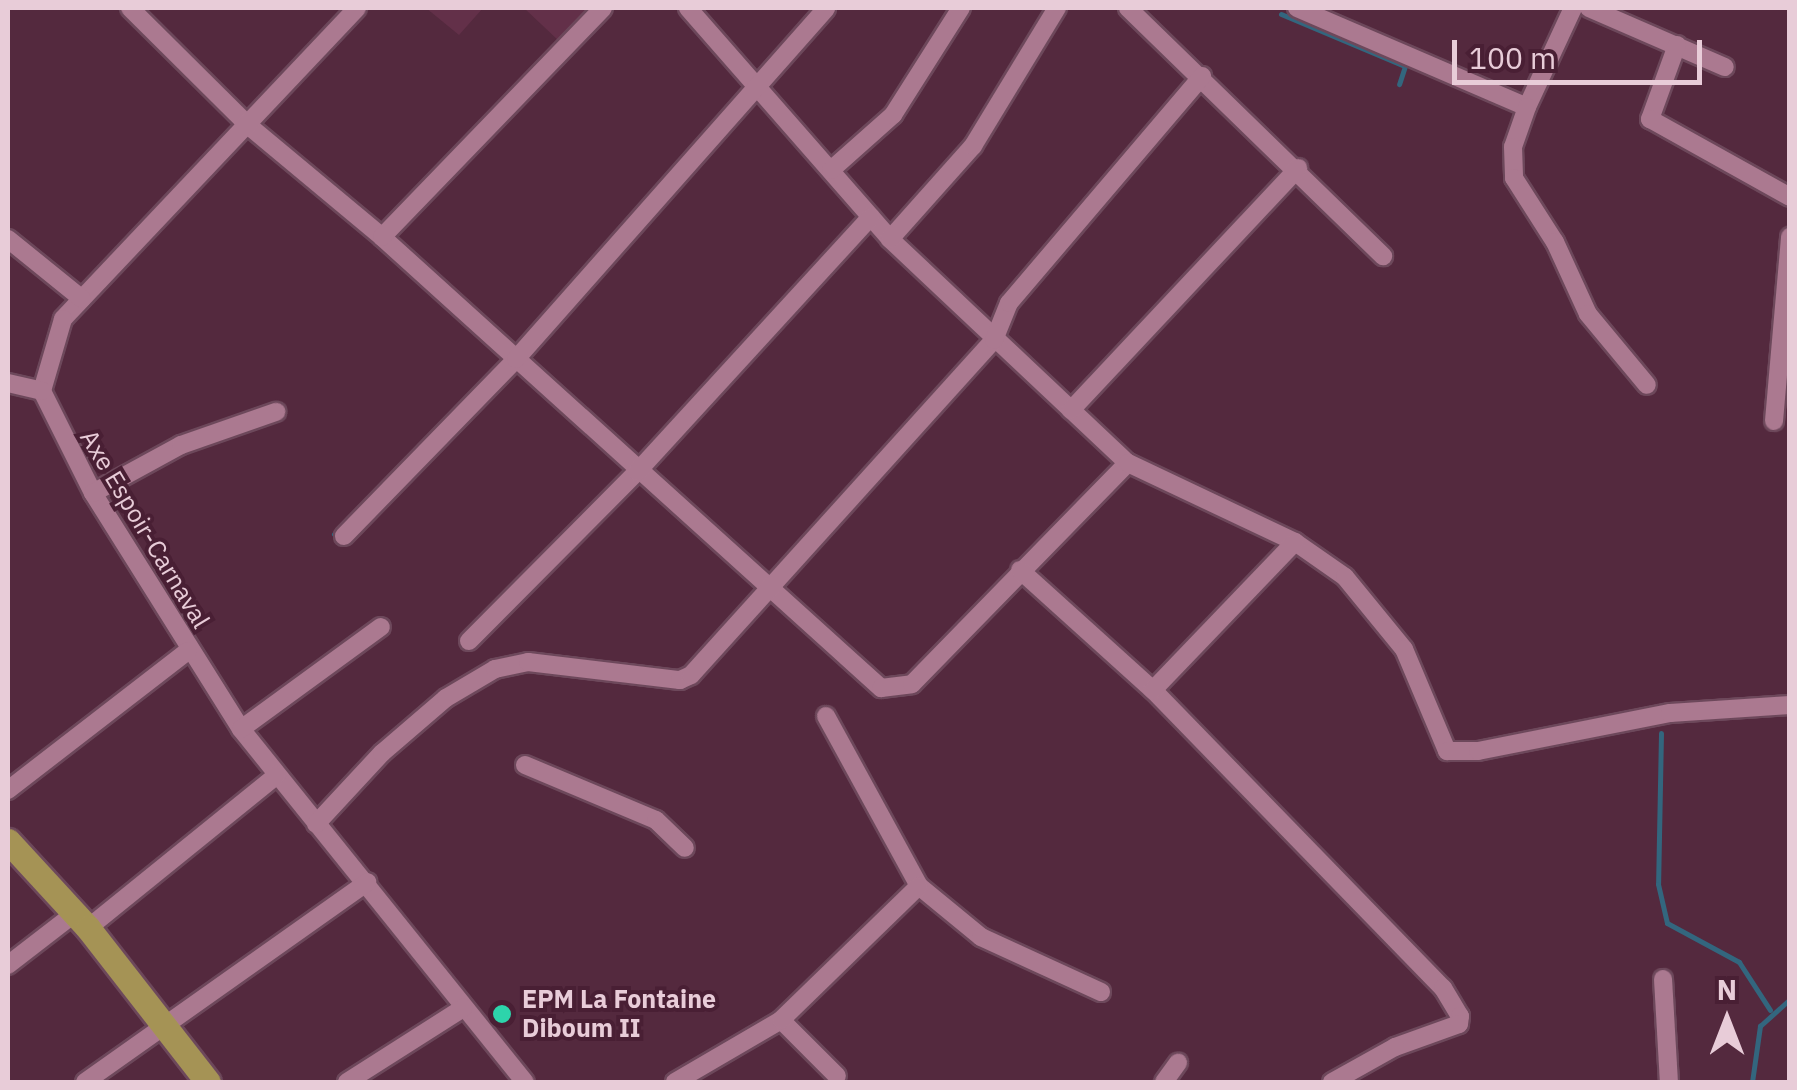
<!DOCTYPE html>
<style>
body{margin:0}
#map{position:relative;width:1797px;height:1090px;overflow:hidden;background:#54293e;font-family:"IBM Plex Sans",sans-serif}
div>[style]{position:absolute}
.built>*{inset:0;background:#633049}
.stream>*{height:5px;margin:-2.5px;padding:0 2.5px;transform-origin:2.5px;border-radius:2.5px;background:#33667e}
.roads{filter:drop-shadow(2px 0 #6d485b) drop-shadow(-2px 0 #6d485b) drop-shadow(0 2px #6d485b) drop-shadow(0 -2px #6d485b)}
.minor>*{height:18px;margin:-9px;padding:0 9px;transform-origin:9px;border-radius:9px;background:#ab7990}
.major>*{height:25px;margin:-12.5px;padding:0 12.5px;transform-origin:12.5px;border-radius:12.5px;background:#a59355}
.dots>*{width:28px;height:28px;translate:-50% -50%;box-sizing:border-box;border:5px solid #491f34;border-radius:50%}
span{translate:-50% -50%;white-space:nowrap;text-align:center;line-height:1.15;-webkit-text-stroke:8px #491f34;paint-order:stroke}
.street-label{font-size:25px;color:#e8ccd8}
.poi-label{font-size:25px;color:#e8ccd8;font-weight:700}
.left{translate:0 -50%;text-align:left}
.frame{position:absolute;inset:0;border:10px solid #e8ccd8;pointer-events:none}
.north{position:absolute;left:1677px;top:970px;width:100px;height:100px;-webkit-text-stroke:8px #491f34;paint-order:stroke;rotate:0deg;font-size:28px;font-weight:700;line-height:40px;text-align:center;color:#e8ccd8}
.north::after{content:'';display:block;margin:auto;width:35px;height:45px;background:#e8ccd8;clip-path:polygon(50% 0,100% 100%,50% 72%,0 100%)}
.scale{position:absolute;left:1452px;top:40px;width:250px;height:45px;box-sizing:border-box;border:5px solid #e8ccd8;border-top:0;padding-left:12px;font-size:30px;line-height:35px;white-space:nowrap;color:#e8ccd8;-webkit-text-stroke:8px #491f34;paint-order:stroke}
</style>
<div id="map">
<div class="built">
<i style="clip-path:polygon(426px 8px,483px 8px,459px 35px)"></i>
<i style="clip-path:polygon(524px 8px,593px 8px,560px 42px)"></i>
</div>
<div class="stream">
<i style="left:1281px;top:14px;width:134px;rotate:22.8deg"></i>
<i style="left:1405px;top:66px;width:19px;rotate:108deg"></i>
<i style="left:334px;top:534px;width:122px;rotate:-46deg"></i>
<i style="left:1661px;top:733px;width:151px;rotate:91.1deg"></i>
<i style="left:1658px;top:884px;width:40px;rotate:77deg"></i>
<i style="left:1667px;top:923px;width:82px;rotate:28.4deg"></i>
<i style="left:1739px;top:962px;width:57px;rotate:57.1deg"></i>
<i style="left:1752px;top:1082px;width:57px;rotate:-81.9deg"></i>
<i style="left:1760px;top:1026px;width:40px;rotate:-42deg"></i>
</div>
<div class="roads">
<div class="minor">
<i style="left:130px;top:8px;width:168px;rotate:44.8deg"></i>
<i style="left:249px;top:126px;width:173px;rotate:39.8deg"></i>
<i style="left:382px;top:237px;width:673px;rotate:42.11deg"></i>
<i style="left:881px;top:688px;width:31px;rotate:-7deg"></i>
<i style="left:912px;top:684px;width:309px;rotate:-45.7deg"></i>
<i style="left:357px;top:8px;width:428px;rotate:133.4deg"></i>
<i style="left:63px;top:319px;width:75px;rotate:106.3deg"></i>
<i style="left:42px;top:391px;width:114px;rotate:63.4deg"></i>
<i style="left:93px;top:493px;width:279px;rotate:57.9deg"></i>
<i style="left:241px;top:729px;width:453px;rotate:51.2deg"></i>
<i style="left:688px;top:8px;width:307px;rotate:48.8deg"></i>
<i style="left:890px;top:239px;width:327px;rotate:43.3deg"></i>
<i style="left:1128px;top:463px;width:185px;rotate:25.3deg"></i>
<i style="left:1295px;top:542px;width:61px;rotate:35deg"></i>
<i style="left:1345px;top:577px;width:93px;rotate:50.7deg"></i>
<i style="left:1404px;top:649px;width:111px;rotate:67.1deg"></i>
<i style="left:1447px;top:751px;width:31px"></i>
<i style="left:1478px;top:751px;width:196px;rotate:-11.2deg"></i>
<i style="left:1670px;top:713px;width:120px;rotate:-3.8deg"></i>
<i style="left:1128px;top:8px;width:356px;rotate:44.2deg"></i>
<i style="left:1297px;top:8px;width:250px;rotate:23.3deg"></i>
<i style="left:1527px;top:107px;width:109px;rotate:-65.1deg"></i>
<i style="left:1589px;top:8px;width:148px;rotate:23.5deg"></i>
<i style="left:1677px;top:45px;width:79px;rotate:110deg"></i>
<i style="left:1650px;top:119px;width:160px;rotate:29.1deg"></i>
<i style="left:1527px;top:107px;width:42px;rotate:109.3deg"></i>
<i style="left:1513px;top:147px;width:31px;rotate:88deg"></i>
<i style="left:1514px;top:178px;width:76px;rotate:57.4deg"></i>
<i style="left:1555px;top:242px;width:79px;rotate:65.4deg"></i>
<i style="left:1588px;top:314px;width:92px;rotate:50.3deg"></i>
<i style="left:831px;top:170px;width:83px;rotate:-41.6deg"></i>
<i style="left:893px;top:115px;width:127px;rotate:-57.6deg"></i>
<i style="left:382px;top:237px;width:318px;rotate:-46deg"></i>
<i style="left:8px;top:239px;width:95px;rotate:39deg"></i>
<i style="left:890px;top:239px;width:125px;rotate:-48.3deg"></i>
<i style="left:973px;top:146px;width:162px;rotate:-58.7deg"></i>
<i style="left:8px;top:383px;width:35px;rotate:13deg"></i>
<i style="left:1071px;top:410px;width:332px;rotate:-46.8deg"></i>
<i style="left:1774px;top:421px;width:185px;rotate:-85deg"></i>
<i style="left:93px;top:493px;width:100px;rotate:-28.6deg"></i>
<i style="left:181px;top:445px;width:101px;rotate:-19.2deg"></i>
<i style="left:344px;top:536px;width:247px;rotate:-45.8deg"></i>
<i style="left:516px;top:359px;width:468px;rotate:-48.5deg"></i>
<i style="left:1020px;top:570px;width:179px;rotate:42.1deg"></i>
<i style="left:1153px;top:690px;width:416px;rotate:45.8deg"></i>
<i style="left:1443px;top:988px;width:33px;rotate:59deg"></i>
<i style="left:1460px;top:1016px;width:8px;rotate:97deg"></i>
<i style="left:1459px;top:1024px;width:68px;rotate:160.2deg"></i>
<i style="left:1395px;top:1047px;width:72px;rotate:150.9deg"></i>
<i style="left:469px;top:641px;width:238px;rotate:-45.2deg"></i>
<i style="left:637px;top:472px;width:346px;rotate:-47.5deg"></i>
<i style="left:1153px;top:690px;width:205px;rotate:-46.2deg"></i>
<i style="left:826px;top:716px;width:194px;rotate:61.3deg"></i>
<i style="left:919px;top:886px;width:80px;rotate:39.4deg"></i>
<i style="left:981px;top:937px;width:132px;rotate:24.6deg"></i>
<i style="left:241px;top:729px;width:173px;rotate:-36.1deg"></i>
<i style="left:525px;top:765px;width:142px;rotate:22.8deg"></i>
<i style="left:656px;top:820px;width:40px;rotate:44deg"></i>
<i style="left:8px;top:790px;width:227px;rotate:-37.7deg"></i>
<i style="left:316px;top:824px;width:97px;rotate:-47.1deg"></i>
<i style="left:382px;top:753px;width:84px;rotate:-40.7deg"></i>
<i style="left:446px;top:698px;width:57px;rotate:-30.6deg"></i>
<i style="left:495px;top:669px;width:34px;rotate:-12deg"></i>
<i style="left:528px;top:662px;width:153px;rotate:6.8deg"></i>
<i style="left:680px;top:680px;width:12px;rotate:-24deg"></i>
<i style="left:691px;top:675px;width:452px;rotate:-47.9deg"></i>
<i style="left:994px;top:340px;width:40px;rotate:-68deg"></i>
<i style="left:1009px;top:303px;width:298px;rotate:-49.6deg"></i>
<i style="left:88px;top:928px;width:243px;rotate:-39deg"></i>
<i style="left:8px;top:965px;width:83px;rotate:-37.7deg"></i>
<i style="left:1663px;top:979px;width:103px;rotate:86.7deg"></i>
<i style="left:781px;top:1020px;width:79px;rotate:45deg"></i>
<i style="left:85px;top:1082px;width:346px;rotate:-35.3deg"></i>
<i style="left:347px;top:1082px;width:138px;rotate:-32.5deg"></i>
<i style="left:675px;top:1082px;width:123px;rotate:-30.3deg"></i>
<i style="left:781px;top:1020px;width:192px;rotate:-44.2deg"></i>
<i style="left:1164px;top:1082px;width:24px;rotate:-54deg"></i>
</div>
<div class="major">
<i style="left:8px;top:841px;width:118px;rotate:47.4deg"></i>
<i style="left:88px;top:928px;width:195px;rotate:52.1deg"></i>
</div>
</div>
<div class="dots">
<i style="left:502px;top:1014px;background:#2dd4ab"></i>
</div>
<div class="street-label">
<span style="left:145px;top:529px;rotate:59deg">Axe Espoir-Carnaval</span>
</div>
<div class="poi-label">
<span class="left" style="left:522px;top:1014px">EPM La Fontaine<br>Diboum II</span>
</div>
<div class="frame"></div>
<div class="north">N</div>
<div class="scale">100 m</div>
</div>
